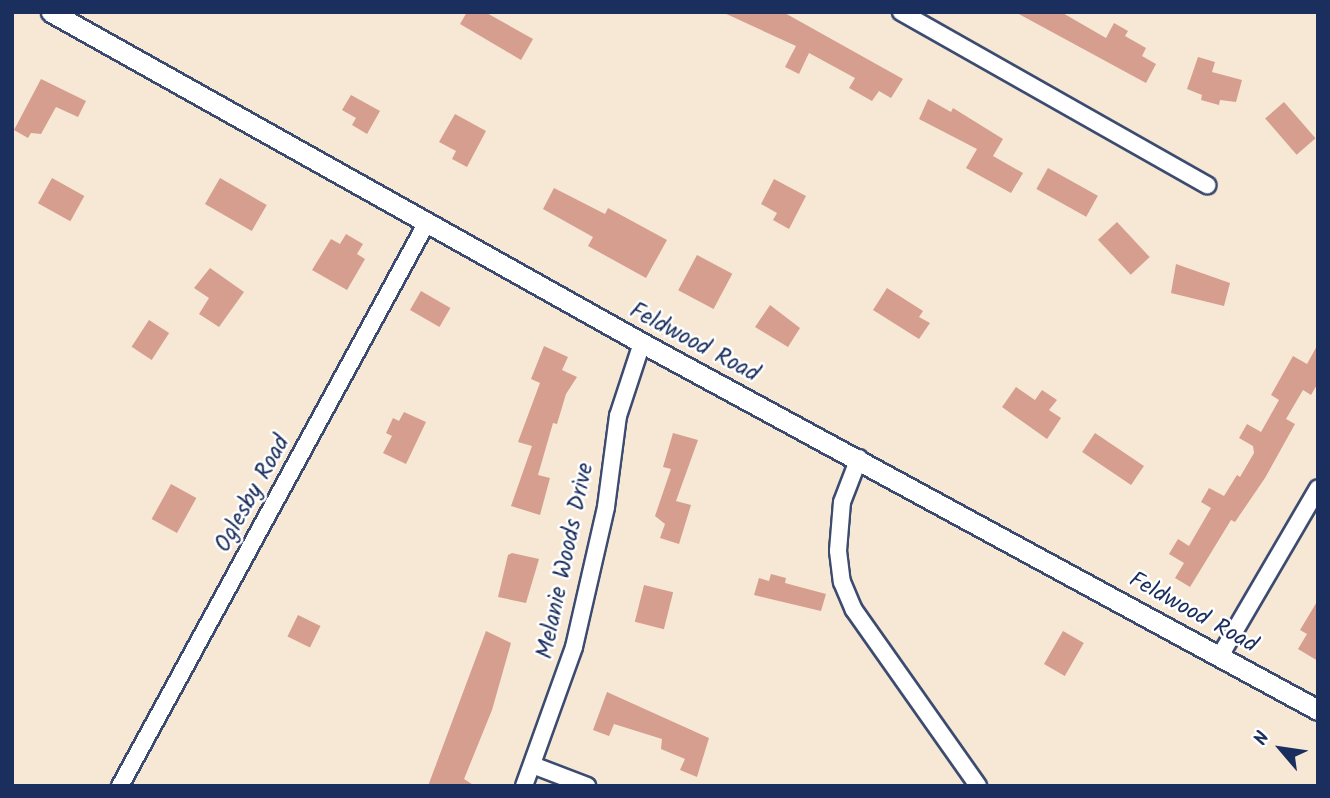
<!DOCTYPE html>
<style>
body{margin:0}
#map{position:relative;width:1330px;height:798px;overflow:hidden;background:#f6e8d5;font-family:Kalam,sans-serif}
div>[style]{position:absolute}
.building>*{inset:0;background:#d69e8f;transform-origin:0 0}
.roads{filter:drop-shadow(2px 0 #3c4b70) drop-shadow(-2px 0 #3c4b70) drop-shadow(0 2px #3c4b70) drop-shadow(0 -2px #3c4b70)}
.minor>*{height:16px;margin:-8px;padding:0 8px;transform-origin:8px;border-radius:8px;background:#fff}
.tertiary>*{height:19px;margin:-9.5px;padding:0 9.5px;transform-origin:9.5px;border-radius:9.5px;background:#fff}
span{translate:-50% -50%;white-space:nowrap;text-align:center;line-height:1.15;-webkit-text-stroke:5px #fff;paint-order:stroke}
.street-label{font-size:23px;color:#1b2f5e}
.frame{position:absolute;inset:0;border:14px solid #1b2f5e;pointer-events:none}
.north{position:absolute;left:1246px;top:714px;width:70px;height:70px;-webkit-text-stroke:5px #fff;paint-order:stroke;rotate:299deg;font-size:19px;font-weight:700;line-height:28px;text-align:center;color:#1b2f5e}
.north::after{content:'';display:block;margin:auto;width:24px;height:32px;background:#1b2f5e;clip-path:polygon(50% 0,100% 100%,50% 72%,0 100%)}
</style>
<div id="map">
<div class="building">
<i style="clip-path:polygon(467px 12px,485px 12px,533px 39px,521px 60px,460px 24px)"></i>
<i style="clip-path:polygon(722px 12px,783px 12px,903px 79px,891px 98px,879px 91px,872px 101px,849px 88px,855px 78px,809px 53px,799px 74px,785px 67px,796px 46px)"></i>
<i style="clip-path:polygon(1015px 12px,1061px 12px,1106px 38px,1114px 23px,1128px 31px,1125px 36px,1146px 48px,1142px 56px,1156px 64px,1146px 83px)"></i>
<i style="clip-path:polygon(1198px 57px,1215px 62px,1212px 72px,1242px 80px,1236px 102px,1220px 100px,1219px 105px,1201px 100px,1202px 95px,1187px 89px)"></i>
<i style="clip-path:polygon(41px 79px,86px 101px,78px 117px,56px 107px,41px 134px,31px 133px,28px 138px,14px 130px)"></i>
<i style="clip-path:polygon(351px 95px,380px 111px,367px 134px,352px 125px,356px 118px,342px 110px)"></i>
<i style="clip-path:polygon(928px 99px,951px 112px,953px 108px,1003px 139px,993px 156px,1023px 173px,1011px 193px,966px 168px,977px 149px,919px 119px)"></i>
<i style="left:1284px;top:102px;width:48px;height:25px;rotate:49deg"></i>
<i style="clip-path:polygon(455px 114px,486px 131px,467px 167px,452px 159px,456px 151px,439px 142px)"></i>
<i style="left:1048px;top:168px;width:57px;height:24px;rotate:29deg"></i>
<i style="left:52px;top:178px;width:37px;height:29px;rotate:29deg"></i>
<i style="left:220px;top:178px;width:54px;height:30px;rotate:30deg"></i>
<i style="clip-path:polygon(774px 179px,806px 196px,789px 229px,773px 220px,777px 213px,761px 204px)"></i>
<i style="clip-path:polygon(554px 188px,605px 214px,608px 208px,667px 240px,646px 278px,588px 246px,593px 237px,543px 209px)"></i>
<i style="left:1117px;top:222px;width:48px;height:26px;rotate:47deg"></i>
<i style="clip-path:polygon(346px 234px,363px 244px,357px 254px,365px 259px,347px 290px,312px 270px,331px 239px,340px 244px)"></i>
<i style="left:697px;top:255px;width:40px;height:40px;rotate:28deg"></i>
<i style="clip-path:polygon(1176px 264px,1230px 283px,1224px 306px,1171px 293px)"></i>
<i style="clip-path:polygon(210px 268px,244px 292px,219px 327px,199px 314px,209px 298px,194px 288px)"></i>
<i style="clip-path:polygon(887px 288px,923px 311px,919px 317px,930px 323px,919px 339px,873px 310px)"></i>
<i style="left:421px;top:291px;width:34px;height:22px;rotate:30deg"></i>
<i style="clip-path:polygon(770px 305px,800px 328px,788px 347px,755px 327px)"></i>
<i style="left:149px;top:320px;width:24px;height:32px;rotate:33deg"></i>
<i style="clip-path:polygon(1318px 344px,1318px 383px,1311px 395px,1303px 390px,1286px 419px,1295px 424px,1265px 478px,1235px 522px,1231px 520px,1190px 587px,1175px 578px,1184px 563px,1169px 554px,1178px 539px,1189px 546px,1211px 508px,1201px 502px,1209px 488px,1224px 496px,1237px 475px,1240px 477px,1254px 453px,1253px 446px,1239px 438px,1247px 424px,1261px 432px,1279px 400px,1271px 395px,1293px 356px,1307px 364px)"></i>
<i style="clip-path:polygon(544px 346px,568px 357px,562px 370px,577px 377px,566px 394px,557px 424px,553px 423px,538px 475px,550px 478px,540px 515px,511px 506px,532px 446px,518px 442px,540px 383px,531px 379px)"></i>
<i style="clip-path:polygon(1016px 387px,1035px 400px,1042px 390px,1057px 400px,1049px 410px,1061px 418px,1047px 439px,1002px 407px)"></i>
<i style="clip-path:polygon(404px 412px,426px 422px,406px 464px,383px 453px,392px 436px,386px 433px,393px 418px,399px 421px)"></i>
<i style="clip-path:polygon(673px 433px,698px 440px,676px 501px,691px 505px,679px 544px,660px 538px,665px 524px,655px 516px,671px 469px,663px 467px)"></i>
<i style="left:1095px;top:433px;width:59px;height:23px;rotate:34deg"></i>
<i style="left:171px;top:484px;width:29px;height:40px;rotate:29deg"></i>
<i style="clip-path:polygon(512px 553px,539px 559px,526px 603px,498px 597px,508px 555px)"></i>
<i style="clip-path:polygon(771px 574px,786px 578px,785px 583px,826px 594px,821px 611px,754px 595px,759px 578px,769px 581px)"></i>
<i style="left:644px;top:585px;width:30px;height:38px;rotate:14deg"></i>
<i style="clip-path:polygon(1318px 600px,1318px 661px,1298px 649px,1307px 634px,1300px 630px)"></i>
<i style="left:298px;top:615px;width:25px;height:24px;rotate:26deg"></i>
<i style="clip-path:polygon(486px 631px,511px 643px,492px 710px,464px 779px,475px 786px,428px 786px)"></i>
<i style="left:1063px;top:631px;width:24px;height:38px;rotate:30deg"></i>
<i style="clip-path:polygon(607px 692px,709px 738px,697px 777px,680px 770px,685px 759px,661px 749px,662px 739px,614px 724px,609px 736px,593px 730px)"></i>
</div>
<div class="roads">
<div class="minor">
<i style="left:901px;top:12px;width:352px;rotate:29.5deg"></i>
<i style="left:859px;top:458px;width:47px;rotate:111.1deg"></i>
<i style="left:842px;top:502px;width:49px;rotate:94.7deg"></i>
<i style="left:838px;top:551px;width:31px;rotate:83deg"></i>
<i style="left:842px;top:582px;width:30px;rotate:67deg"></i>
<i style="left:854px;top:610px;width:215px;rotate:54.8deg"></i>
<i style="left:1220px;top:656px;width:194px;rotate:-59.7deg"></i>
<i style="left:535px;top:766px;width:56px;rotate:21deg"></i>
<i style="left:120px;top:786px;width:640px;rotate:-61.43deg"></i>
<i style="left:524px;top:786px;width:148px;rotate:-70.2deg"></i>
<i style="left:574px;top:647px;width:144px;rotate:-77.1deg"></i>
<i style="left:606px;top:507px;width:92px;rotate:-82.5deg"></i>
<i style="left:618px;top:416px;width:77px;rotate:-71.8deg"></i>
</div>
<div class="tertiary">
<i style="left:51px;top:12px;width:677px;rotate:29.25deg"></i>
<i style="left:642px;top:343px;width:769px;rotate:28.5deg"></i>
</div>
</div>
<div class="street-label">
<span style="left:694px;top:343px;rotate:28deg">Feldwood Road</span>
<span style="left:253px;top:494px;rotate:-61deg">Oglesby Road</span>
<span style="left:566px;top:561px;rotate:-78deg">Melanie Woods Drive</span>
<span style="left:1193px;top:613px;rotate:29deg">Feldwood Road</span>
</div>
<div class="frame"></div>
<div class="north">N</div>
</div>
